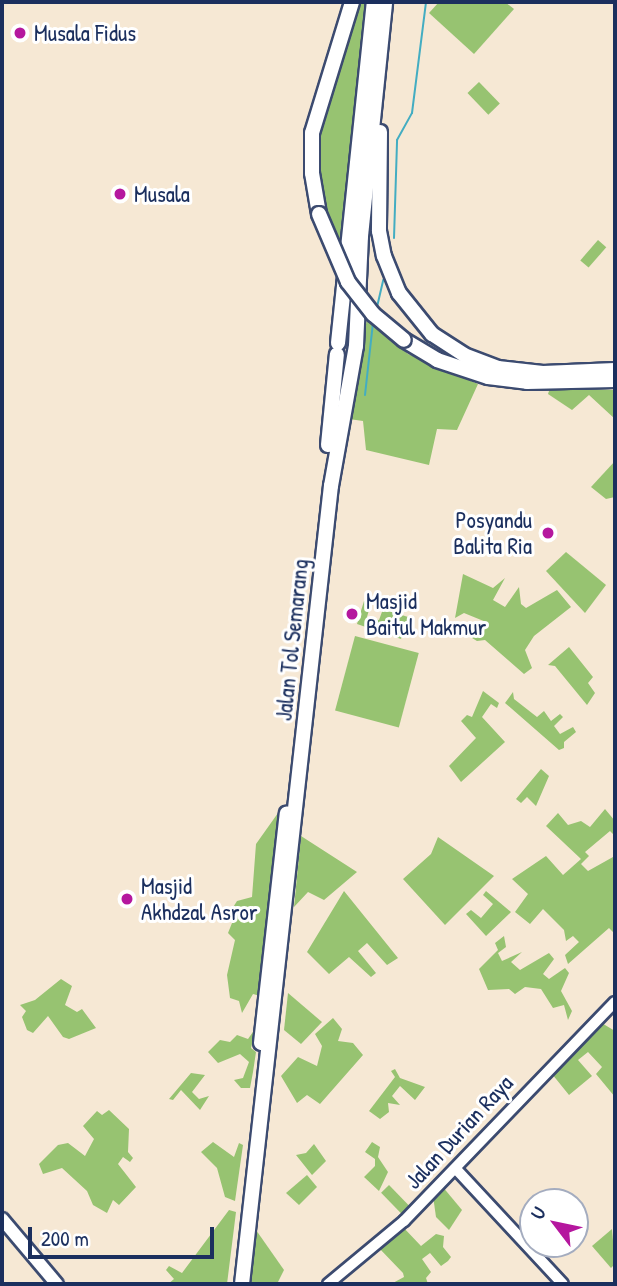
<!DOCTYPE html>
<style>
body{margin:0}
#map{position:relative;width:617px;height:1286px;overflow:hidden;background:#f6e8d4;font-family:"Patrick Hand",sans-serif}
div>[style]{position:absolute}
.green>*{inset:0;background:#97c371;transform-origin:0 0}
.stream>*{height:2px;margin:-1px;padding:0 1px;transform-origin:1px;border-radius:1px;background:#43adc2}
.roads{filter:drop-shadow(2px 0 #3c4b70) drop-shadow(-2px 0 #3c4b70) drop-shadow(0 2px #3c4b70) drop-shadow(0 -2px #3c4b70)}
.tertiary>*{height:10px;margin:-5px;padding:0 5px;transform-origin:5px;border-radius:5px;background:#fff}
.secondary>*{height:10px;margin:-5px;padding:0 5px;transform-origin:5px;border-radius:5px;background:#fff}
.trunk>*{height:12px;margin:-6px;padding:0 6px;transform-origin:6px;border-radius:6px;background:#fff}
.motorway>*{height:14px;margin:-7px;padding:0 7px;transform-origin:7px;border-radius:7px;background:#fff}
.bridges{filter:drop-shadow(2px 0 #3c4b70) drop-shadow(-2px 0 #3c4b70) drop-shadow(0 2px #3c4b70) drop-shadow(0 -2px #3c4b70)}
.motorway-bridge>*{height:14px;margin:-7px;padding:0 7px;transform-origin:7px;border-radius:7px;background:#fff}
.dots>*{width:19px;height:19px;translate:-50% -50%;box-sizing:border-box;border:4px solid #fff;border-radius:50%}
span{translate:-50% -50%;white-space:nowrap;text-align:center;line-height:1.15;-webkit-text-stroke:6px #fff;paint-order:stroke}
.poi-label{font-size:23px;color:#1b2f5e}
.left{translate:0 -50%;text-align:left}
.right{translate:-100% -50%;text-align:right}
.street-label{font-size:23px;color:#1b2f5e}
.frame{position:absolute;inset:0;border:4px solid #1b2f5e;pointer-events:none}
.north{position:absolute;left:519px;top:1188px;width:70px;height:70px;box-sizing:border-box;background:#fff;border:2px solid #a4acbf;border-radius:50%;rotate:302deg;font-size:19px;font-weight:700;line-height:28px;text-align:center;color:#1b2f5e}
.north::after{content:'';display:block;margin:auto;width:24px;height:32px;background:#b5179e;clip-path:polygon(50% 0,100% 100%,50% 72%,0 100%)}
.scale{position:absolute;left:28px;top:1227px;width:186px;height:32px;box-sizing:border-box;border:4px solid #1b2f5e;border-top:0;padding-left:9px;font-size:21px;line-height:24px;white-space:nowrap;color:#1b2f5e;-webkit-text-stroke:5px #fff;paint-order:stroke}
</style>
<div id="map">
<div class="green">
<i style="clip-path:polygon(358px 2px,370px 2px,338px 253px,323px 215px,319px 137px)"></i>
<i style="clip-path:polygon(439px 2px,505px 2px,514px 9px,474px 54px,429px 13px)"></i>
<i style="left:479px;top:82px;width:30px;height:16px;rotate:46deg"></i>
<i style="left:598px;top:240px;width:11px;height:27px;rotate:41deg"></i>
<i style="clip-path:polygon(367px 319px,408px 354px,478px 384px,457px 430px,437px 429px,429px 465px,366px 450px,363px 421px,349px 419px)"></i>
<i style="clip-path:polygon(550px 388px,615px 390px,615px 419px,589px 395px,572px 410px,548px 394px)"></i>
<i style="clip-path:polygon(615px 461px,615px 497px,606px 499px,591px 487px)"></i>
<i style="clip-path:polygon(566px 552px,606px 585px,585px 613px,546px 571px)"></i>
<i style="clip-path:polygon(463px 574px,493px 588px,505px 578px,493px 600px,505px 607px,519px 587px,521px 604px,526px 608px,557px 590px,571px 607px,534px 636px,525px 650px,532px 668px,524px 674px,485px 640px,477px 641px,459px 630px,471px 623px,480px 629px,486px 622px,464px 613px,455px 618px)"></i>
<i style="clip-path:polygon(364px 601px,371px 603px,367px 617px,379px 620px,383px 609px,408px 617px,401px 639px,357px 624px)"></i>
<i style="left:355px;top:636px;width:66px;height:77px;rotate:15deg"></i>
<i style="clip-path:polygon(569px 647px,593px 677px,588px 683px,595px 693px,587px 705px,555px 666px,548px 665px)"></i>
<i style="clip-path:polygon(483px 691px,499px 703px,497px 708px,491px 704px,482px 717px,505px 742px,461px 782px,449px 766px,476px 738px,461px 721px,467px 715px,472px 717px)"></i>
<i style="clip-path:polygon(513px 692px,514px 699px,537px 717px,544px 711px,551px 721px,560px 714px,563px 717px,554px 726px,560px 734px,573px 727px,576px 732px,564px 742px,564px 748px,559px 750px,505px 703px)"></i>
<i style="clip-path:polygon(541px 769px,549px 776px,536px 806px,527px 797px,521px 803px,516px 799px)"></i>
<i style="clip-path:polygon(605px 809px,615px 821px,615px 836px,610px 831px,585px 852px,589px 856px,581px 864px,588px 871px,613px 857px,615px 859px,615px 934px,609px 928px,568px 964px,565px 955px,579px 942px,573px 936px,566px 941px,564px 930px,543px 909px,530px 924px,515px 912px,528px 894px,512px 879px,546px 856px,563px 875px,581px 859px,546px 826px,558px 813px,568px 825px,581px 821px,590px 827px)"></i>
<i style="clip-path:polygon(278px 813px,260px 996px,253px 994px,242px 1013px,239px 1001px,230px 998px,227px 975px,235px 940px,228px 933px,236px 913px,232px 909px,237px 901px,252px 897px,256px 844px)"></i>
<i style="clip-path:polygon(301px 836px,357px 872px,324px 900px,308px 892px,294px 907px)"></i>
<i style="clip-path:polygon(438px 837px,494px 876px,445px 925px,403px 879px,431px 854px)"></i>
<i style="clip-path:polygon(344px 891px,398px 958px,387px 965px,367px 943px,358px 951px,376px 973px,371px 977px,349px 957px,329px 974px,307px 952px)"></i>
<i style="clip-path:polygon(486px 891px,511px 912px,486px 936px,466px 914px,471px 910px,481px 918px,493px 904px,483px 895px)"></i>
<i style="clip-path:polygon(504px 936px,506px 947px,498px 953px,502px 961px,522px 952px,511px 962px,520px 970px,549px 953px,554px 959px,543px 974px,549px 979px,565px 968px,569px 973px,561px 991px,572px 1011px,568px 1020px,564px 1005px,553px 1008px,541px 989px,525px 987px,515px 994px,509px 989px,488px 990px,479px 969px,498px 950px,495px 943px)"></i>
<i style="clip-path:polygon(61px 979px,72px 986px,65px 1005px,77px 1012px,82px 1009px,96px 1028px,69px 1039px,63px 1037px,48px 1016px,33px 1033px,27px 1030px,22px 1017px,26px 1011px,20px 1005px,35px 1000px)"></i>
<i style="clip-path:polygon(288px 993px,322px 1022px,301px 1044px,284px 1030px)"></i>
<i style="clip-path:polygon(256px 1012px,260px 1013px,251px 1048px,256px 1052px,253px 1072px,250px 1088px,241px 1088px,234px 1080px,243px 1078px,249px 1062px,240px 1054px,218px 1063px,208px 1052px,220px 1040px,230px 1042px,237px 1035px,248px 1039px,255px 1029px)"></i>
<i style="clip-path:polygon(333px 1018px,342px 1029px,338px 1041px,353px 1043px,363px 1055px,320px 1104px,307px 1095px,297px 1103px,281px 1076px,298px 1057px,317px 1066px,322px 1046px,315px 1034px)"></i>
<i style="clip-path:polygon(600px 1022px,615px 1031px,615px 1097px,596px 1074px,602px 1067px,588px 1052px,578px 1060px,592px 1076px,569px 1095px,552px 1074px)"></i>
<i style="clip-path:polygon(395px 1069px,400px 1078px,425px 1087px,415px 1100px,400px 1086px,392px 1096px,400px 1105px,388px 1103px,389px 1112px,380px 1119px,369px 1111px,395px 1077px,391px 1071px)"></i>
<i style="clip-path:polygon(191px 1073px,205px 1075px,192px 1092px,199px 1099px,209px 1096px,200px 1110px,181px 1090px,173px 1100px,169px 1099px)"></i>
<i style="clip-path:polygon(109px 1110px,129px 1129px,128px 1152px,133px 1158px,130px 1162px,123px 1157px,118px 1164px,136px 1187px,119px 1205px,113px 1200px,107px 1213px,93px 1205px,87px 1191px,62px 1168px,43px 1174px,39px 1164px,58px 1145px,68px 1143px,85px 1156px,94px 1139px,83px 1126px,97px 1111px,102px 1115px)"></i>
<i style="clip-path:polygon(213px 1142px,234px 1157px,239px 1143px,243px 1145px,235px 1201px,225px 1197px,217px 1168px,201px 1152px)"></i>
<i style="clip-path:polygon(372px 1142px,380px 1147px,378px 1157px,388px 1172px,379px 1191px,364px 1177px,375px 1166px,375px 1159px,365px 1152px)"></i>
<i style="clip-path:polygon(314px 1144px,326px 1161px,312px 1175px,296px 1155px,306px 1153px)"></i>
<i style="clip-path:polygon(307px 1175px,317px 1187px,299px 1205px,286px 1193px)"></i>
<i style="left:389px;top:1185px;width:29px;height:11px;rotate:46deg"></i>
<i style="clip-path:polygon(442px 1186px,462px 1210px,449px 1230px,436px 1217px,433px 1196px)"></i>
<i style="clip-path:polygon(229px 1210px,236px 1212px,227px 1284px,168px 1284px,174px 1279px,166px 1270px,169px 1266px,182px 1273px)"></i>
<i style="clip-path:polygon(402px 1226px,421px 1246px,436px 1234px,444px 1236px,443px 1247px,451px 1257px,448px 1261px,441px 1266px,430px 1253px,422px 1259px,431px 1272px,426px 1278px,428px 1284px,391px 1284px,404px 1277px,403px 1273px,378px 1247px)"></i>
<i style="clip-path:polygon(612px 1229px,615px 1264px,611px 1268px,592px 1246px)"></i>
<i style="clip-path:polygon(256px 1230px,284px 1270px,277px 1284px,246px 1284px)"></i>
</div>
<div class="stream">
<i style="left:394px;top:238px;width:98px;rotate:-88.2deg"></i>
<i style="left:397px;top:140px;width:31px;rotate:-61deg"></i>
<i style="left:412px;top:113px;width:112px;rotate:-82.8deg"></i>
<i style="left:377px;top:307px;width:28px;rotate:-77deg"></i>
<i style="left:365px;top:395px;width:72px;rotate:-83.7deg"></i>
</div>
<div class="roads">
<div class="tertiary">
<i style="left:456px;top:1169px;width:157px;rotate:47.1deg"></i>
</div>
<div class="secondary">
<i style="left:328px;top:1284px;width:99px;rotate:-39.7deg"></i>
<i style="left:404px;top:1221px;width:304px;rotate:-46.1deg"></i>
</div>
<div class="trunk">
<i style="left:2px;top:1219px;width:85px;rotate:49.8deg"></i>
</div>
<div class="motorway">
<i style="left:380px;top:132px;width:99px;rotate:90.6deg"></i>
<i style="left:379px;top:231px;width:25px;rotate:79deg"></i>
<i style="left:384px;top:256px;width:40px;rotate:68deg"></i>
<i style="left:399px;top:293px;width:53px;rotate:51.2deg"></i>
<i style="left:432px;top:334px;width:38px;rotate:33deg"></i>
<i style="left:464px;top:355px;width:36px;rotate:21deg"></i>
<i style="left:498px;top:368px;width:45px;rotate:6.3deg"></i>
<i style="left:543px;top:373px;width:72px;rotate:-2.4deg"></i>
<i style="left:319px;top:214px;width:42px;rotate:-99.7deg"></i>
<i style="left:312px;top:173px;width:40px;rotate:-90deg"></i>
<i style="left:312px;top:133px;width:137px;rotate:-73deg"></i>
<i style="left:404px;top:340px;width:39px;rotate:31deg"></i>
<i style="left:437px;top:360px;width:54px;rotate:18.4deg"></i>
<i style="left:488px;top:377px;width:39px;rotate:7deg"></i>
<i style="left:527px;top:382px;width:88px;rotate:-1.3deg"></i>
<i style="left:338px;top:343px;width:343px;rotate:-84deg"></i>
<i style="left:328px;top:445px;width:91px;rotate:-84.4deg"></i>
<i style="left:261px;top:1043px;width:231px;rotate:-83.6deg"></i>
<i style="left:242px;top:1284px;width:803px;rotate:-83.64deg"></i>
<i style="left:331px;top:486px;width:142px;rotate:-79.9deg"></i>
<i style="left:356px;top:346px;width:110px;rotate:-87.4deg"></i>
<i style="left:361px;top:236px;width:235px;rotate:-84.1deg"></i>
</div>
</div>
<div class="bridges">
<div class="motorway-bridge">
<i style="left:319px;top:214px;width:74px;rotate:66.9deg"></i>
<i style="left:348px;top:282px;width:41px;rotate:52deg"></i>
<i style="left:373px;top:314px;width:40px;rotate:40deg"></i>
</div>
</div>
<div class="dots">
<i style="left:20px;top:33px;background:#b5179e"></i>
<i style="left:120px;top:194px;background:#b5179e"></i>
<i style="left:548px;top:533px;background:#b5179e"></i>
<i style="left:352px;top:614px;background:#b5179e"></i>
<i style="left:127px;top:899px;background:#b5179e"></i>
</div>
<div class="poi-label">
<span class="left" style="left:34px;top:33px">Musala Fidus</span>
<span class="left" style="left:134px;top:194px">Musala</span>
<span class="right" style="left:532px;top:533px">Posyandu<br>Balita Ria</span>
<span class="left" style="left:366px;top:614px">Masjid<br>Baitul Makmur</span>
<span class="left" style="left:141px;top:899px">Masjid<br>Akhdzal Asror</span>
</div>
<div class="street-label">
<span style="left:292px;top:640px;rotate:-84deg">Jalan Tol Semarang</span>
<span style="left:459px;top:1132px;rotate:-47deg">Jalan Durian Raya</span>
</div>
<div class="frame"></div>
<div class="north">U</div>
<div class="scale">200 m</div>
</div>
